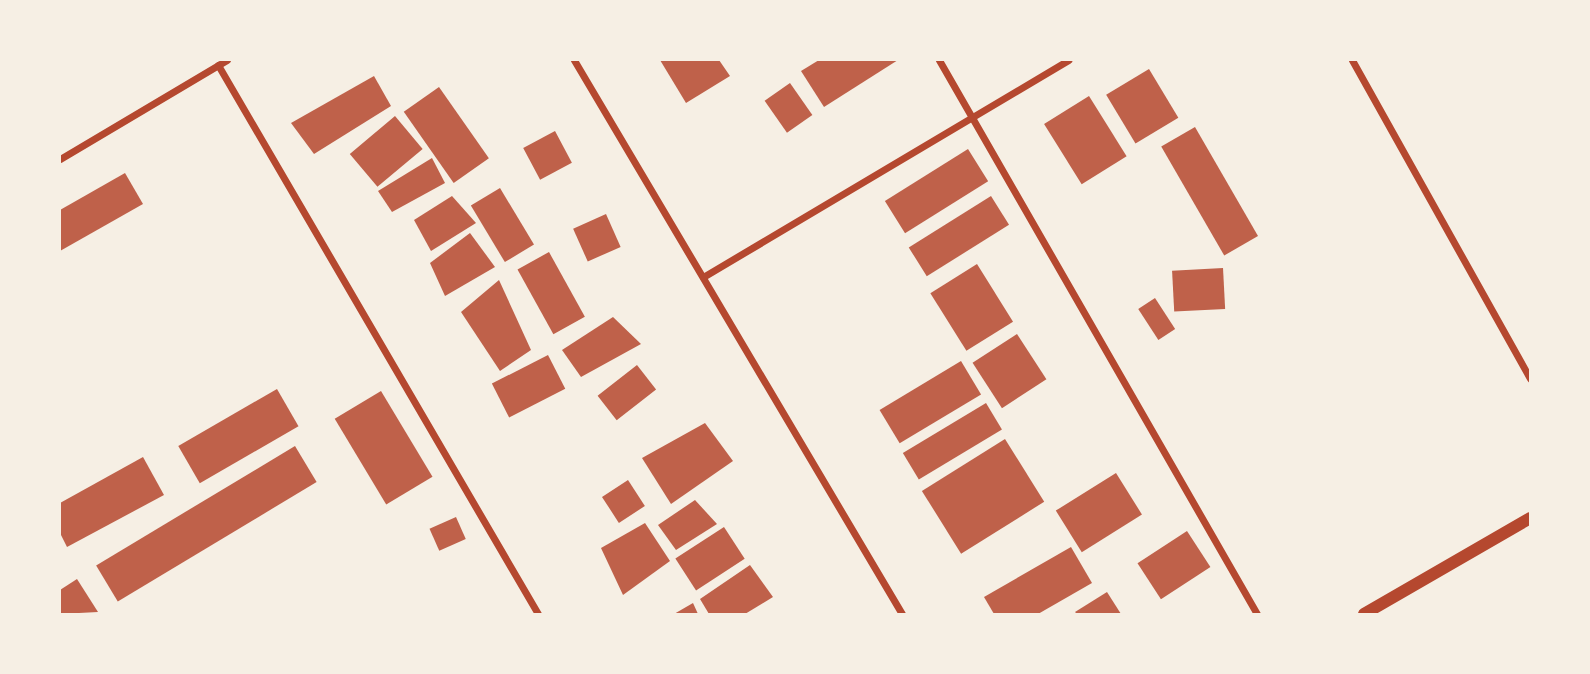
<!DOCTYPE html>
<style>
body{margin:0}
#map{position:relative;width:1590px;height:674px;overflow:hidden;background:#f6efe4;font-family:Commissioner,sans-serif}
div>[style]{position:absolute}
.building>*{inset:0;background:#bf614a;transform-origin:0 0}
.minor>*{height:7px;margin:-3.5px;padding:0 3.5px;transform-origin:3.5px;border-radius:3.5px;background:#b5482f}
.tertiary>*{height:12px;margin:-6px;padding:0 6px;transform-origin:6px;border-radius:6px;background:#b5482f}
span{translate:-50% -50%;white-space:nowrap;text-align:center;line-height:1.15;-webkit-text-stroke:6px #f6efe4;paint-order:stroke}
.frame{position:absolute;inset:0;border:61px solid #f6efe4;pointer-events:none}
</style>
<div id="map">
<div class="building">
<i style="clip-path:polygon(660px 60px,719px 60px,730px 76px,686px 103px)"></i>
<i style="clip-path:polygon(819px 60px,898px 60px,824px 107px,801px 71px)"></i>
<i style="left:1149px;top:69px;width:57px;height:50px;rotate:59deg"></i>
<i style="clip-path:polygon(374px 76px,391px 106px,314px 154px,291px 123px)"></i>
<i style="left:790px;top:83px;width:39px;height:31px;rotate:55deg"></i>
<i style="left:439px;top:87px;width:87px;height:43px;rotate:55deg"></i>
<i style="left:1089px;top:96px;width:71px;height:53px;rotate:58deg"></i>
<i style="left:395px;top:116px;width:43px;height:59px;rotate:50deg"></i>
<i style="left:1195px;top:127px;width:126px;height:39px;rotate:60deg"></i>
<i style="left:555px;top:131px;width:36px;height:36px;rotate:62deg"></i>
<i style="left:968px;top:149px;width:38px;height:98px;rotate:58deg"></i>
<i style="clip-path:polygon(432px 158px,445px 183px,392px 212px,378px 191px)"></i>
<i style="clip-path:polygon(125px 173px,143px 204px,60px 251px,60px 210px)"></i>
<i style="left:500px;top:188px;width:66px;height:34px;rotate:59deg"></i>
<i style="clip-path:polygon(452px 196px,476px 223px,431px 251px,414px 220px)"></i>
<i style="left:991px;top:196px;width:34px;height:97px;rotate:58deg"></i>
<i style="left:606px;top:214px;width:36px;height:36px;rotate:66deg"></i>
<i style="clip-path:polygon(470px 233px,495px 267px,445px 296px,430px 263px)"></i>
<i style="left:549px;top:252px;width:74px;height:36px;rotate:61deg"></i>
<i style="left:977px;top:264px;width:68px;height:55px;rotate:58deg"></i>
<i style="left:1223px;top:268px;width:41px;height:51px;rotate:87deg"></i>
<i style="clip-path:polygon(499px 280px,531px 350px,500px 371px,461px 312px)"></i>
<i style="left:1155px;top:298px;width:37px;height:20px;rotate:57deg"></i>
<i style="clip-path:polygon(613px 317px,641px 344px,581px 377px,562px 350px)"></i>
<i style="left:1017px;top:334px;width:54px;height:53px;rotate:57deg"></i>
<i style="left:548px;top:355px;width:38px;height:63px;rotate:63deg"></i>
<i style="left:961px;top:361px;width:39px;height:95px;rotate:59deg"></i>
<i style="left:637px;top:365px;width:31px;height:50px;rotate:52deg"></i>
<i style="left:277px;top:389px;width:43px;height:114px;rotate:60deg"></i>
<i style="left:381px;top:391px;width:100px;height:54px;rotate:59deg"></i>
<i style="left:986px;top:403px;width:31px;height:97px;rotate:59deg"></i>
<i style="clip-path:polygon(705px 423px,733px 461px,671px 504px,642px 458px)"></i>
<i style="left:1005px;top:439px;width:74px;height:98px;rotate:58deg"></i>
<i style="left:295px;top:446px;width:42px;height:232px;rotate:59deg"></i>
<i style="clip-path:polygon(143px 457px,164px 495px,67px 547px,60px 533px,60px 503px)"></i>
<i style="left:1116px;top:473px;width:49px;height:71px;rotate:58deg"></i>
<i style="left:628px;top:480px;width:31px;height:31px;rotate:57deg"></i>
<i style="clip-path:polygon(695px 500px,717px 524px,676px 550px,658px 525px)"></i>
<i style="left:456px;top:517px;width:24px;height:29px;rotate:66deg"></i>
<i style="clip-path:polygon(645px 523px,670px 561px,623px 595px,601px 548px)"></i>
<i style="left:724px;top:527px;width:38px;height:58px;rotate:57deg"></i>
<i style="left:1187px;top:531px;width:43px;height:59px;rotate:57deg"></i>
<i style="clip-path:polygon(1071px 547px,1092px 583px,1038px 614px,994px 614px,984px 597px)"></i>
<i style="clip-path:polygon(750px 565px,773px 597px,745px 614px,709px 614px,700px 599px)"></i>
<i style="clip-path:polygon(77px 579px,98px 612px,60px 614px,60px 590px)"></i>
<i style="clip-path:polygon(1107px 592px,1121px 614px,1077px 614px,1075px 612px)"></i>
<i style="clip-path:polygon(693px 603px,698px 614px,674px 614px)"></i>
</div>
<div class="minor">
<i style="left:574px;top:60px;width:644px;rotate:59.37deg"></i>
<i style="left:939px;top:60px;width:639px;rotate:60.14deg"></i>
<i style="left:1352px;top:60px;width:365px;rotate:60.8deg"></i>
<i style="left:218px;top:65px;width:635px;rotate:59.76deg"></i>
<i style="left:60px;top:159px;width:194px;rotate:-30.7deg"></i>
<i style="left:703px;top:277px;width:425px;rotate:-30.7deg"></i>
</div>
<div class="tertiary">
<i style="left:1364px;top:614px;width:192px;rotate:-30deg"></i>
</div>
<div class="frame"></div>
</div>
